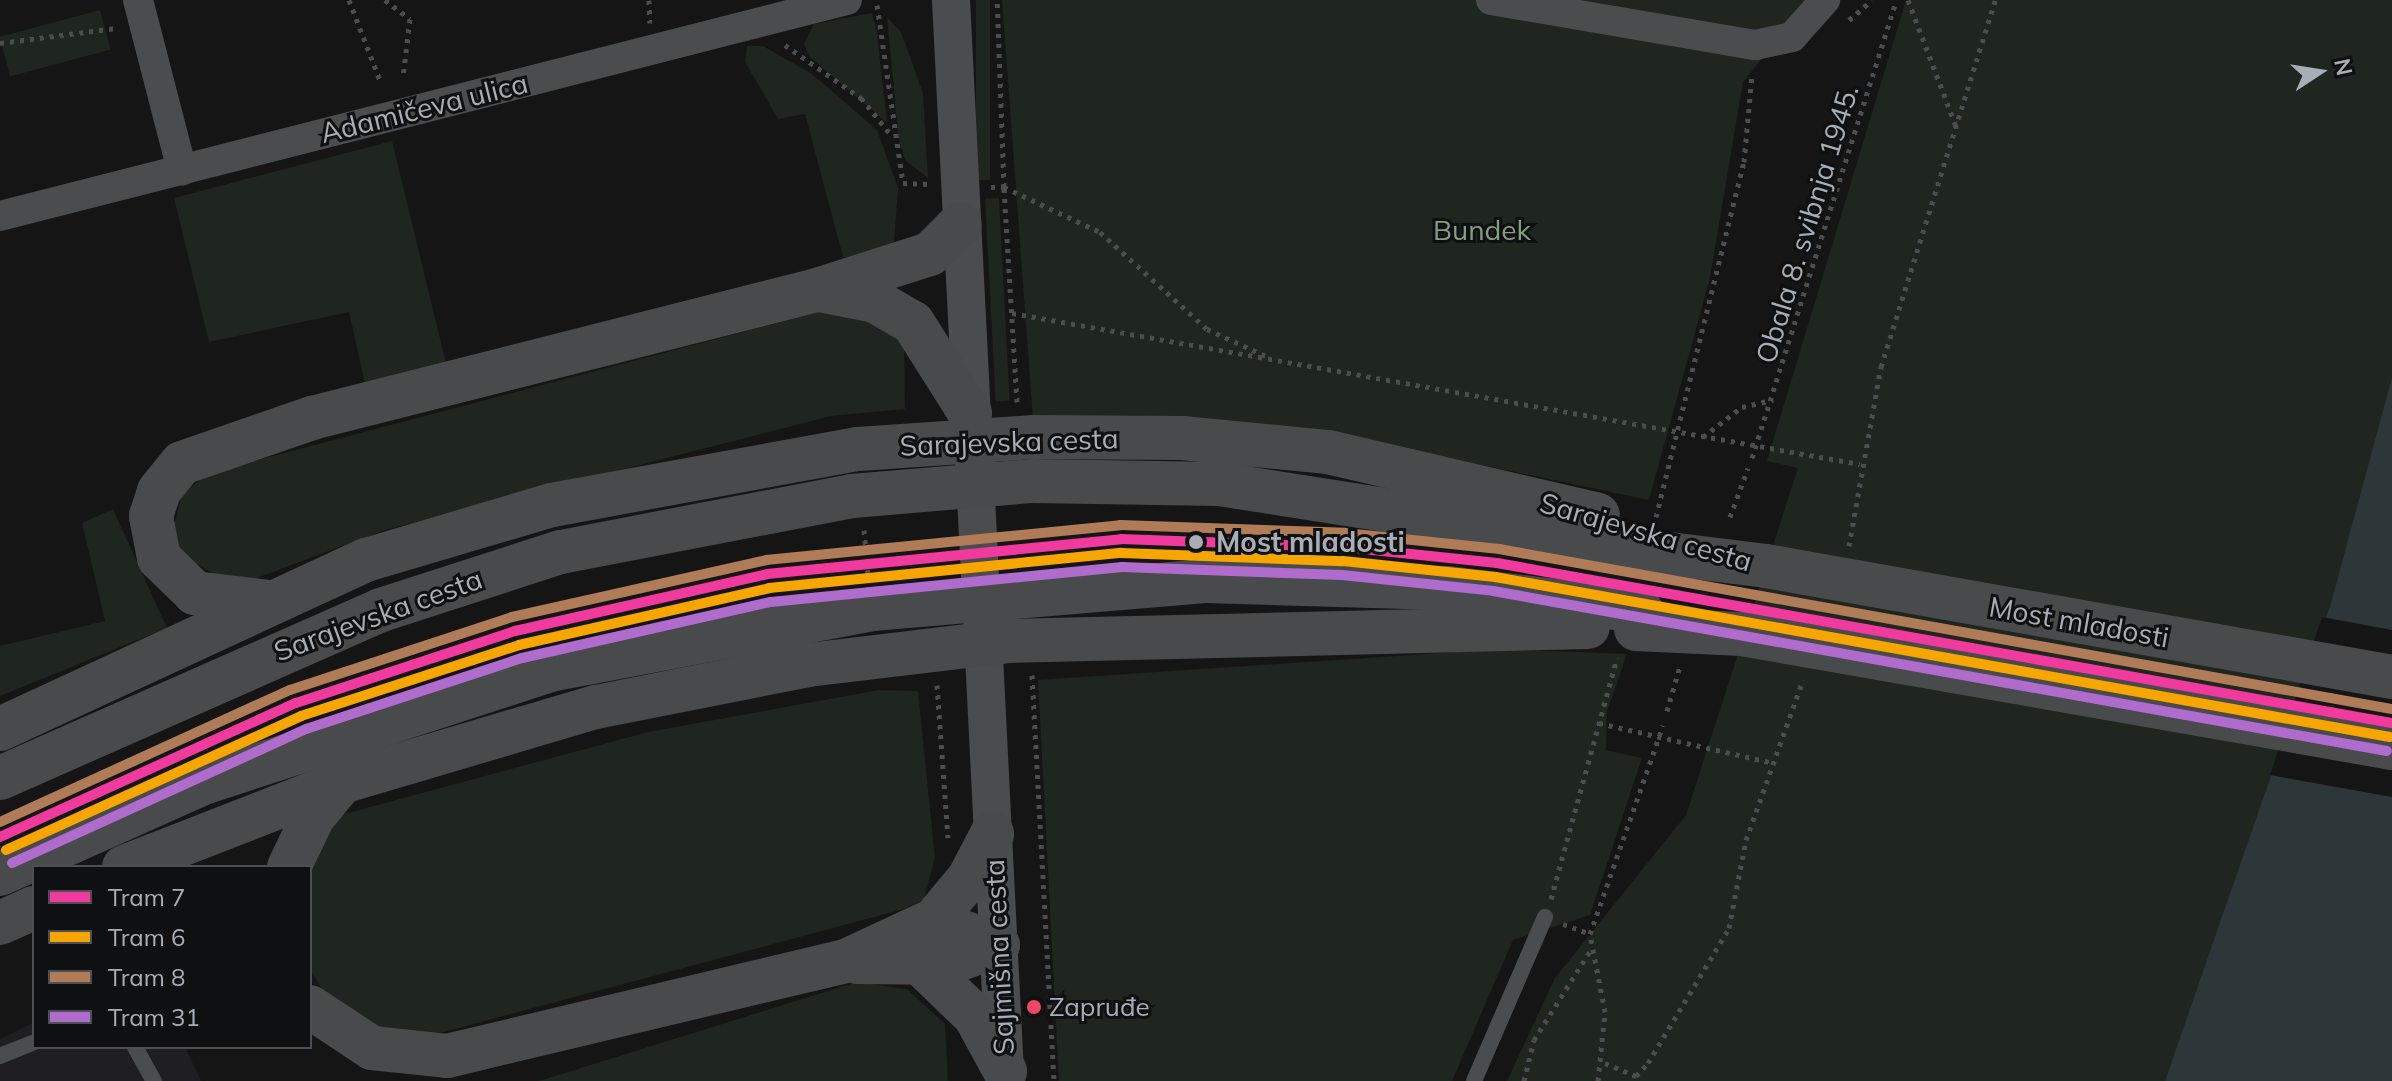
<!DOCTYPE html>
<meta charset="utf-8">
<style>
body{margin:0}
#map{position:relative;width:2392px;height:1081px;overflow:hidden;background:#151515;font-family:Mulish,sans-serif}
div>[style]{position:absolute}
.built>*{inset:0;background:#1f1f21}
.green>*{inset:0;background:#1f251f;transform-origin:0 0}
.water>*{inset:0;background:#2d373a}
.pier>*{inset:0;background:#151515}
.path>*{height:5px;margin-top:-2.5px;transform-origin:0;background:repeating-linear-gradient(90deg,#4b4d4f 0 4px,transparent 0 10px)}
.service>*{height:16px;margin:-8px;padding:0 8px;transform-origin:8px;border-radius:8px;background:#4a4c4e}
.minor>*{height:30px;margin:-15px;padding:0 15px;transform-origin:15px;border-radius:15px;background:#4a4c4e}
.tertiary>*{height:38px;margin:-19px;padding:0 19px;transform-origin:19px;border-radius:19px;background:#4a4c4e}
.secondary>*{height:44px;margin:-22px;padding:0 22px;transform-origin:22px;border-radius:22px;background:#494a4c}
.secondary-bridge>*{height:44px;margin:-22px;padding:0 22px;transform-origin:22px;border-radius:22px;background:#494a4c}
.tram-1>*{height:10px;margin:-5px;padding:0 5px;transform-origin:5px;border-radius:5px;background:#f13a9d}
.tram-2>*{height:10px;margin:-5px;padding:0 5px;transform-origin:5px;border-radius:5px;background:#f7a600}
.tram-3>*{height:10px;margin:-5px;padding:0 5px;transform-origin:5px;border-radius:5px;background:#b07c57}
.tram-4>*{height:10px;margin:-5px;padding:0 5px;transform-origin:5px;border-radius:5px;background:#b06ccc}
.dots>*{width:22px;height:22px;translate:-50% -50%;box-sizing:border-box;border:4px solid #0f1011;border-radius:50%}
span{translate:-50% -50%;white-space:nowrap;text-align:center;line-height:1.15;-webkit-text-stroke:6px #0f1011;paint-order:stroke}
.bus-label{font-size:26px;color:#a7aeb5}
.left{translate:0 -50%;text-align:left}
.street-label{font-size:28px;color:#a7aeb5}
.park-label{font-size:28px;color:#859e80}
.stop-label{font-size:28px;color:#a7aeb5;font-weight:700}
.legend{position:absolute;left:32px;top:865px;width:280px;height:184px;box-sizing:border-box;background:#0f1011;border:2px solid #4c4f53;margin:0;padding:10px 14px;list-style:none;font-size:24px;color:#a7aeb5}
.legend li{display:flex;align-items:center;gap:16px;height:40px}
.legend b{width:40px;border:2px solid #4c4f53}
.north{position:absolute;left:2280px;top:32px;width:80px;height:80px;-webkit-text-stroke:6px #0f1011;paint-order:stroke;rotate:78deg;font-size:22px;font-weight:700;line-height:32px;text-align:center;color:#a7aeb5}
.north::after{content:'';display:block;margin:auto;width:28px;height:36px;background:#a7aeb5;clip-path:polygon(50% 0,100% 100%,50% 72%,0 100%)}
</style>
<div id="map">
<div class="built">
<i style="clip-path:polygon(34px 1022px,34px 1047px,185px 1047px,201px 1081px,0 1081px,0 1039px)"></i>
</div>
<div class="green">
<i style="left:976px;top:0;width:14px;height:180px"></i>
<i style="clip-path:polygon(1002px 0,1808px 0,1743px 82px,1710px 278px,1649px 500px,1305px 428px,1033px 419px)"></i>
<i style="clip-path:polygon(1906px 0,2392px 0,2392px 377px,2330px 606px,2201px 991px,2165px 1081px,1507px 1081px,1555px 978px,1686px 815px,1798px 468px,1767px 461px)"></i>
<i style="left:100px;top:10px;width:41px;height:104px;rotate:75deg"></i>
<i style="clip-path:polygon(872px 13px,877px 33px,887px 123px,809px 56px,804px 44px,814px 24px)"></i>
<i style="clip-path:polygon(887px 17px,901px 32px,923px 93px,928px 178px,906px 161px,899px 142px)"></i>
<i style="clip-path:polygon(747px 46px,763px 46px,812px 74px,877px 130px,898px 188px,894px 242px,869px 258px,843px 257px,805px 114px,778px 119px,745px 62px)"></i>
<i style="clip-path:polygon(392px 141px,446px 363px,365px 384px,349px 312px,209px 342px,174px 198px)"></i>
<i style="left:999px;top:198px;width:203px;height:14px;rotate:87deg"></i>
<i style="clip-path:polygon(838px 307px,904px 339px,905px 409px,831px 416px,385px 530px,235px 586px,180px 554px,174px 526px,182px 495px,208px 473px)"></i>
<i style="clip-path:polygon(113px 509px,167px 628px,0 696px,0 646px,105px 621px,82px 523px)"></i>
<i style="clip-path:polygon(1501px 649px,1627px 654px,1607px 711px,1606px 750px,1642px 758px,1590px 915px,1513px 940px,1452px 1081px,1059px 1081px,1038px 680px)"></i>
<i style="clip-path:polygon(879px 690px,918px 691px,935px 858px,924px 899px,904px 909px,425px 1037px,372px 1031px,335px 1011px,310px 969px,310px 867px,333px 817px,648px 732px)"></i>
<i style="clip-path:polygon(857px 982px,907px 989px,945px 1024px,948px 1081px,539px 1081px)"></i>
</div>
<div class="water">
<i style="clip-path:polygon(2392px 377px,2392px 1081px,2165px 1081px,2330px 606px)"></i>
</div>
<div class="pier">
<i style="clip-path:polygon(2322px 617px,2392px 630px,2392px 797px,2270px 775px)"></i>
</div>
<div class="path">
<i style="left:349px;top:0;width:89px;rotate:68.9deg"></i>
<i style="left:385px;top:0;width:31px;rotate:37deg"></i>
<i style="left:410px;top:19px;width:58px;rotate:96.9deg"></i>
<i style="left:649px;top:0;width:23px;rotate:88deg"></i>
<i style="left:1908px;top:0;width:138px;rotate:69.2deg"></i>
<i style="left:877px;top:5px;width:180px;rotate:81.7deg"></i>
<i style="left:903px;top:183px;width:26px;rotate:2deg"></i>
<i style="left:1849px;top:20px;width:30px;rotate:-41deg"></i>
<i style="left:0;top:43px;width:117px;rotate:-7.4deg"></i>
<i style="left:785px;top:45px;width:93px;rotate:34.9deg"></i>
<i style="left:861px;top:98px;width:49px;rotate:50.8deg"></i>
<i style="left:991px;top:187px;width:13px"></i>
<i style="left:1004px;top:187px;width:187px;rotate:-92.1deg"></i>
<i style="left:1012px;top:313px;width:861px;rotate:10.1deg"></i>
<i style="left:1017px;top:402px;width:215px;rotate:-93.5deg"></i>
<i style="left:1004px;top:187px;width:106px;rotate:25.1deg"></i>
<i style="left:1100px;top:232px;width:144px;rotate:42.2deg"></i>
<i style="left:1207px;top:329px;width:67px;rotate:24.7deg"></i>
<i style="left:1703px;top:437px;width:49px;rotate:-37.6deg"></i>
<i style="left:1742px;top:407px;width:32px;rotate:-13deg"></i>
<i style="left:1752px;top:458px;width:480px;rotate:-72.5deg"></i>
<i style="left:1656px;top:517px;width:366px;rotate:-76.1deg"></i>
<i style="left:1744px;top:162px;width:88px;rotate:-84.8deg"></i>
<i style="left:1730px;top:517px;width:52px;rotate:-69.8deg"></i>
<i style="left:864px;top:530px;width:45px;rotate:84.9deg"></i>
<i style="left:1849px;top:546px;width:182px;rotate:-79.9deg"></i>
<i style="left:1881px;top:367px;width:384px;rotate:-72.7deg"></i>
<i style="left:867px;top:551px;width:61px;rotate:-4.7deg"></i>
<i style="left:1032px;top:675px;width:407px;rotate:86.9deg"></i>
<i style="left:937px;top:685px;width:153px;rotate:85.9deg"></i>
<i style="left:1667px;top:711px;width:47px;rotate:-73.9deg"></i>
<i style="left:1599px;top:723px;width:180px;rotate:12.9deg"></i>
<i style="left:1551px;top:899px;width:250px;rotate:-74.7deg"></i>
<i style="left:1563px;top:924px;width:29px;rotate:20deg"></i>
<i style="left:1605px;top:1063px;width:34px;rotate:23deg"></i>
<i style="left:1636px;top:1076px;width:18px;rotate:-47deg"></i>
<i style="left:1648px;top:1063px;width:157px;rotate:-59deg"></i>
<i style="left:1729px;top:928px;width:90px;rotate:-79.1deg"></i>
<i style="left:1746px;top:840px;width:170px;rotate:-70.4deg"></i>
<i style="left:1524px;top:1081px;width:42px;rotate:-76.3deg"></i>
<i style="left:1534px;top:1040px;width:109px;rotate:-57.8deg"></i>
<i style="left:1598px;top:1081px;width:69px;rotate:-84.2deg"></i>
<i style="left:1605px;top:1012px;width:79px;rotate:-100.9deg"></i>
<i style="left:1590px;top:934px;width:221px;rotate:-70.7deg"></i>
</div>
<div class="service">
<i style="left:135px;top:1047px;width:39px;rotate:61deg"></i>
<i style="left:0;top:1056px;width:37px;rotate:-22deg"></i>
<i style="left:1474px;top:1081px;width:179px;rotate:-66.6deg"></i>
</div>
<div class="minor">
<i style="left:138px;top:0;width:176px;rotate:75.5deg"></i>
<i style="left:1491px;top:0;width:268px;rotate:9.7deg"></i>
<i style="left:1755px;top:45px;width:38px;rotate:-12deg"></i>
<i style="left:1792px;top:37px;width:50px;rotate:-48.3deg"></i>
<i style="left:0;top:216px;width:874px;rotate:-14.31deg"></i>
</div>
<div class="tertiary">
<i style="left:951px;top:0;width:1073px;rotate:87.12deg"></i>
</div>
<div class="secondary">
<i style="left:819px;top:290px;width:57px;rotate:11.1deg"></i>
<i style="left:875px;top:301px;width:44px;rotate:30.1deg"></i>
<i style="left:913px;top:323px;width:107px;rotate:57.7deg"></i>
<i style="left:1662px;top:553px;width:105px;rotate:7.1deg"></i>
<i style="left:269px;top:602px;width:75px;rotate:-173.1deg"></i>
<i style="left:195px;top:593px;width:50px;rotate:-135.8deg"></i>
<i style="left:159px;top:558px;width:43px;rotate:-100.8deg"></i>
<i style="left:151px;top:516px;width:26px;rotate:-72deg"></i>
<i style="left:159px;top:491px;width:36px;rotate:-51deg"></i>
<i style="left:182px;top:463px;width:138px;rotate:-19.1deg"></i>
<i style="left:312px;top:418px;width:521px;rotate:-14.22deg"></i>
<i style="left:817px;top:290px;width:119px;rotate:-17.7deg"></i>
<i style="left:930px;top:254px;width:42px;rotate:-45deg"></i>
<i style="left:1636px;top:629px;width:106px;rotate:2.7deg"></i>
<i style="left:0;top:729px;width:403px;rotate:-24.8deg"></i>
<i style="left:366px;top:560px;width:194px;rotate:-16.5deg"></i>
<i style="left:124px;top:867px;width:234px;rotate:-21.3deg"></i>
<i style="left:342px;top:782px;width:265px;rotate:-16.5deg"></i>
<i style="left:289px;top:867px;width:55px;rotate:-64.4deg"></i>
<i style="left:313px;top:817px;width:45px;rotate:-50.4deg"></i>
<i style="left:0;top:874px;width:226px;rotate:-24.1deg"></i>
<i style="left:206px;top:782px;width:362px;rotate:-18deg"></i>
<i style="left:0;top:923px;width:37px;rotate:-24deg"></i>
<i style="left:857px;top:962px;width:92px;rotate:0.6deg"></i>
<i style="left:949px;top:963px;width:52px;rotate:-20.2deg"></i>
<i style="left:998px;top:945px;width:54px;rotate:-159.6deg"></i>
<i style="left:947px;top:926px;width:34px;rotate:170deg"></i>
<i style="left:923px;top:966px;width:72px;rotate:43.9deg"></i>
<i style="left:975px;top:1016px;width:63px;rotate:61.4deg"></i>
<i style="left:310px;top:1007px;width:74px;rotate:33.5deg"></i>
<i style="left:372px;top:1048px;width:75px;rotate:6.1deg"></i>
<i style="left:447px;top:1056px;width:410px;rotate:-13.4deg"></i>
<i style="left:846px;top:961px;width:97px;rotate:-25deg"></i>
<i style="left:934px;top:920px;width:55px;rotate:-50.2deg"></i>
<i style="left:969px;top:878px;width:50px;rotate:-62.4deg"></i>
</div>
<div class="secondary-bridge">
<i style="left:552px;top:505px;width:311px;rotate:-10.4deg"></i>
<i style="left:858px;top:449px;width:176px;rotate:-3.9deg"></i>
<i style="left:1034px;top:437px;width:148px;rotate:0.4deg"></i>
<i style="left:1182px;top:438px;width:147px;rotate:5.5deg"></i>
<i style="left:1328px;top:452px;width:277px;rotate:13.1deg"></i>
<i style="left:1766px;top:566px;width:636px;rotate:10.05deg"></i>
<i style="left:1742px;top:634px;width:660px;rotate:9.95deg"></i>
<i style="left:550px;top:670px;width:328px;rotate:-10.7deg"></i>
<i style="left:872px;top:609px;width:334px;rotate:-4.8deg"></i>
<i style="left:1205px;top:581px;width:243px;rotate:1.7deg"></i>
<i style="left:1448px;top:588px;width:195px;rotate:6.8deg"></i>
<i style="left:596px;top:707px;width:216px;rotate:-11.2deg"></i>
<i style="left:808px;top:665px;width:203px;rotate:-6.8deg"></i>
<i style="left:1010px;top:641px;width:578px;rotate:-1.39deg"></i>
<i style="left:0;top:778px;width:416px;rotate:-23.8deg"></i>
<i style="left:381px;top:610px;width:189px;rotate:-17.9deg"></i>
<i style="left:561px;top:552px;width:296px;rotate:-10.9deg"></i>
<i style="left:852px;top:496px;width:181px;rotate:-4.8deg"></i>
<i style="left:1032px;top:481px;width:187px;rotate:0.9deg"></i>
<i style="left:1219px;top:484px;width:448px;rotate:8.9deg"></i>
</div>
<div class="tram-1">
<i style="left:0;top:837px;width:325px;rotate:-24.4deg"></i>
<i style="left:296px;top:703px;width:231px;rotate:-18.2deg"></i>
<i style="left:515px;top:631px;width:258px;rotate:-12.7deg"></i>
<i style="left:767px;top:574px;width:356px;rotate:-5.6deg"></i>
<i style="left:1121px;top:539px;width:223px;rotate:2.1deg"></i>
<i style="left:1344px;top:547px;width:154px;rotate:6deg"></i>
<i style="left:1497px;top:563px;width:909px;rotate:10.14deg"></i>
</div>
<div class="tram-2">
<i style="left:6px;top:850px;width:324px;rotate:-24.4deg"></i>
<i style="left:301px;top:716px;width:229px;rotate:-18deg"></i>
<i style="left:519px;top:645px;width:256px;rotate:-12.8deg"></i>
<i style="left:769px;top:588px;width:354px;rotate:-5.7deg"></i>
<i style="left:1121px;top:553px;width:222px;rotate:2.1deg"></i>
<i style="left:1343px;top:561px;width:153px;rotate:6deg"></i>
<i style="left:1495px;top:577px;width:909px;rotate:10.14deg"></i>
</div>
<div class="tram-3">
<i style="left:0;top:822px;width:319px;rotate:-24.5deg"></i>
<i style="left:290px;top:690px;width:234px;rotate:-18.2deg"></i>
<i style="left:512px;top:617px;width:260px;rotate:-12.6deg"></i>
<i style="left:766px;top:560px;width:356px;rotate:-5.6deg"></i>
<i style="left:1120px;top:525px;width:225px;rotate:2deg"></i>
<i style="left:1345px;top:533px;width:155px;rotate:5.9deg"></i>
<i style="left:1499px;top:549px;width:907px;rotate:10.16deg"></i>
</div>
<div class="tram-4">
<i style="left:12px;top:863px;width:323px;rotate:-24.5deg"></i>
<i style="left:306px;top:729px;width:227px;rotate:-18.2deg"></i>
<i style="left:522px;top:658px;width:255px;rotate:-12.7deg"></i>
<i style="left:771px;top:602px;width:353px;rotate:-5.7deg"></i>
<i style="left:1122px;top:567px;width:220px;rotate:2.1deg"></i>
<i style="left:1342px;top:575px;width:152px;rotate:6deg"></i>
<i style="left:1493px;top:591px;width:908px;rotate:10.15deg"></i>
</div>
<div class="dots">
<i style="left:1196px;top:542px;background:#a7aeb5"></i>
<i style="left:1034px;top:1007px;background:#f34667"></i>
</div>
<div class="bus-label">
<span class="left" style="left:1049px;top:1007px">Zapruđe</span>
</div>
<div class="street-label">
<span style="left:424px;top:108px;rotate:-14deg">Adamičeva ulica</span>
<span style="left:1807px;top:224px;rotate:-73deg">Obala 8. svibnja 1945.</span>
<span style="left:1009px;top:442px;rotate:-2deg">Sarajevska cesta</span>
<span style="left:1646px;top:532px;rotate:16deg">Sarajevska cesta</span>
<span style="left:378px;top:615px;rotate:-20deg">Sarajevska cesta</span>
<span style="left:2079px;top:622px;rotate:10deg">Most mladosti</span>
<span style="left:999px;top:957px;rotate:-93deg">Sajmišna cesta</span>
</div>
<div class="park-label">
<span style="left:1482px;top:230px">Bundek</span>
</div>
<div class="stop-label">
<span class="left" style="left:1216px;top:542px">Most mladosti</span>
</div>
<ul class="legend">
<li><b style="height:10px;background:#f13a9d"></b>Tram 7</li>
<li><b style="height:10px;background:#f7a600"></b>Tram 6</li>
<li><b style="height:10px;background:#b07c57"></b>Tram 8</li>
<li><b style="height:10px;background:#b06ccc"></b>Tram 31</li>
</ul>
<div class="north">N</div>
</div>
